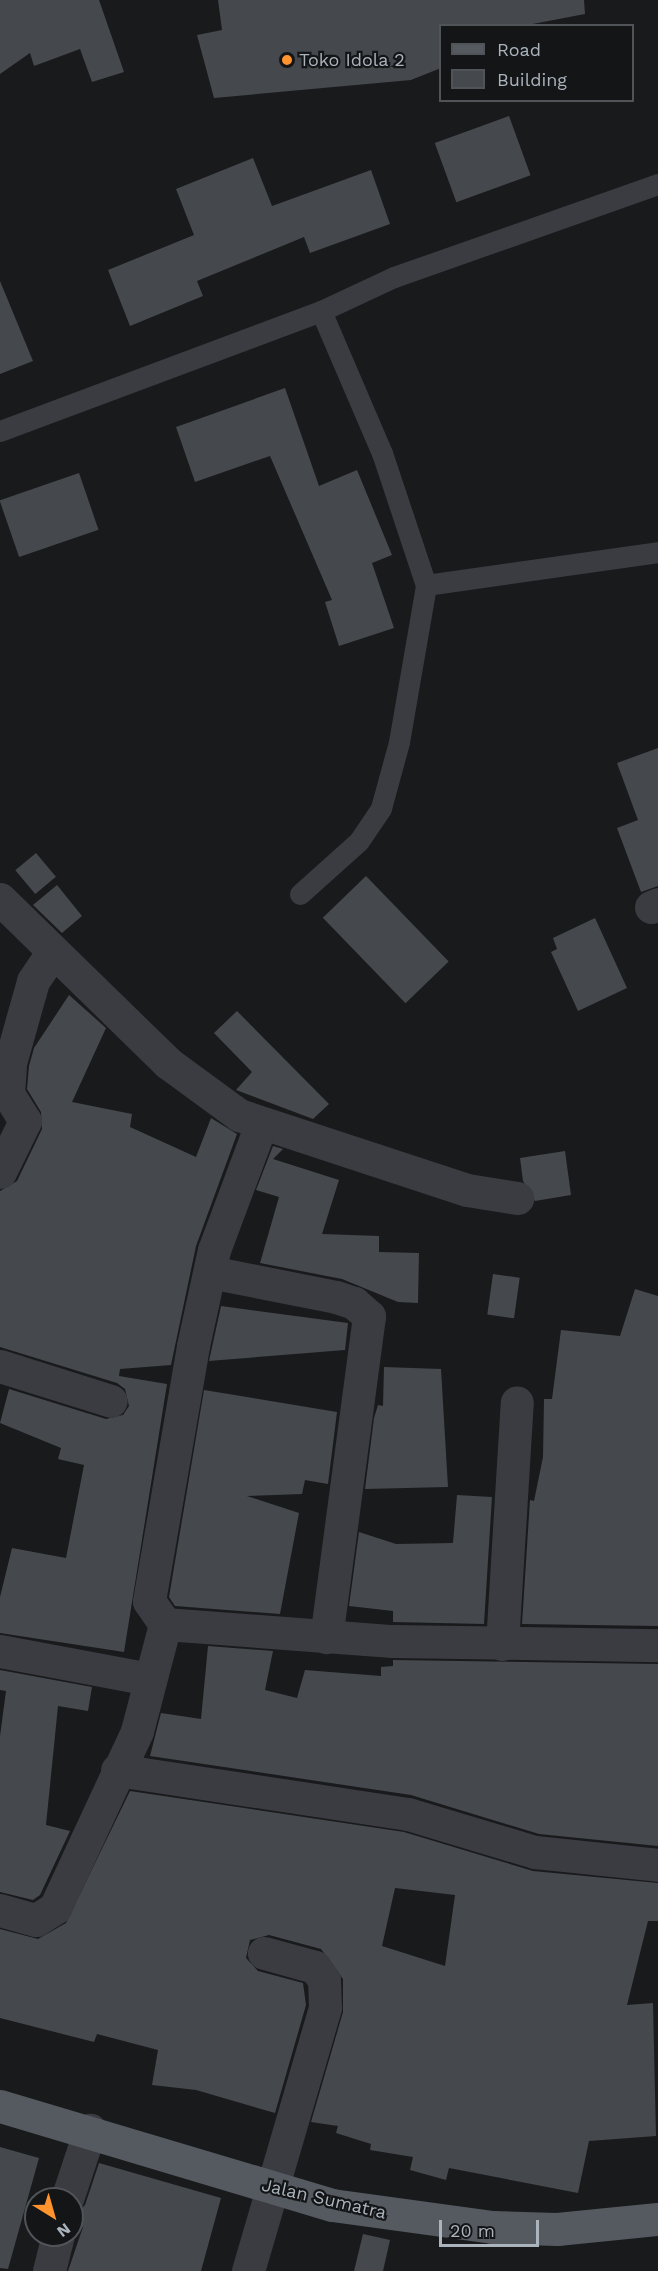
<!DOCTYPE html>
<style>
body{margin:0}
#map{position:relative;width:658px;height:2271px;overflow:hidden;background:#191a1c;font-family:"Work Sans",sans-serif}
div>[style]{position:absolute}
.building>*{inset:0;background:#45484c;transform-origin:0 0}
.lane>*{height:21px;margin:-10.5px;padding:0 10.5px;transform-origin:10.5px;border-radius:10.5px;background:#3a3c41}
.street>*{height:33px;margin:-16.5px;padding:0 16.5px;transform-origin:16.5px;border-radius:16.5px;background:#3a3c41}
.primary>*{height:33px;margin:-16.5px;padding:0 16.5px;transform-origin:16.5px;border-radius:16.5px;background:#555a60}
.dots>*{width:16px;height:16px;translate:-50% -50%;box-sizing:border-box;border:3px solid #141517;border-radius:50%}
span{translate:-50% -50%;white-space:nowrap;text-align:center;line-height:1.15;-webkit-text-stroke:4.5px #141517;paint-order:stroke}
.poi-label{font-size:18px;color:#abb3bc}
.left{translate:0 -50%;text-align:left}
.street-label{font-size:18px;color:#abb3bc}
.legend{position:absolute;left:439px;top:24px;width:195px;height:78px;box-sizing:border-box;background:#141517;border:2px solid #505459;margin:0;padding:8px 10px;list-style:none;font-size:18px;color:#abb3bc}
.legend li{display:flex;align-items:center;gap:12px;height:30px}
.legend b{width:30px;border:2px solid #505459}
.north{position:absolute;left:24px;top:2187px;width:60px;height:60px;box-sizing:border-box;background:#141517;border:2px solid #505459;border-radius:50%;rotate:143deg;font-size:16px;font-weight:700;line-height:24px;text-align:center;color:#abb3bc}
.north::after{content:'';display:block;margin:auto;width:21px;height:27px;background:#ff932e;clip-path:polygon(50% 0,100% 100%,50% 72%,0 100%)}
.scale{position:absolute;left:439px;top:2220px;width:100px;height:27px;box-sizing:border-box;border:3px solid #abb3bc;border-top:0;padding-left:8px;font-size:18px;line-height:21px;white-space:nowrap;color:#abb3bc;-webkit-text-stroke:4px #141517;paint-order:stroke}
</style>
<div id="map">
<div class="building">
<i style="clip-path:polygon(0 0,99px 0,124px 72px,92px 82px,80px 49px,34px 66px,30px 53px,0 74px)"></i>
<i style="clip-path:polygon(218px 0,584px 0,585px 14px,522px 26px,441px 26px,441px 68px,411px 80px,214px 98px,197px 35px,222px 30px)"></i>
<i style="left:509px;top:116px;width:63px;height:79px;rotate:70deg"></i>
<i style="clip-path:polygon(253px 158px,272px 206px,371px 170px,390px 224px,310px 253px,304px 237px,197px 281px,203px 296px,130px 326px,108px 270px,194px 235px,176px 189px)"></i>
<i style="clip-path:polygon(0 281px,33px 361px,0 374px)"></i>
<i style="clip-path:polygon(285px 388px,319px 486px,357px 470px,392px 555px,372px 563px,394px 628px,339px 646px,325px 602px,332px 600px,270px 456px,195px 482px,176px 427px)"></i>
<i style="left:79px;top:473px;width:60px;height:84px;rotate:71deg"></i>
<i style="clip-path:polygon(658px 748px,658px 886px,641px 892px,617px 828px,638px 820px,617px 763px)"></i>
<i style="left:36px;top:853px;width:31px;height:27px;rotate:50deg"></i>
<i style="left:366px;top:876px;width:119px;height:60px;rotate:46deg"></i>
<i style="clip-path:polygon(57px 885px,82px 916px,62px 933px,33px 905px)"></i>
<i style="clip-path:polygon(595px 918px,627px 988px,578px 1011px,551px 952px,557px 949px,553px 938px)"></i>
<i style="clip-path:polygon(69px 995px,106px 1028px,72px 1102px,132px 1114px,130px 1127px,196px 1157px,211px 1118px,237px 1134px,196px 1246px,171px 1365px,120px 1369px,119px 1376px,167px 1384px,124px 1652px,0 1633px,0 1597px,12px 1548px,66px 1558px,84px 1465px,58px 1459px,61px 1448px,0 1423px,9px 1389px,106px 1419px,123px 1415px,129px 1406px,125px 1389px,117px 1383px,0 1347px,0 1191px,17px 1181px,42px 1129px,41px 1112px,27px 1089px,29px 1066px,34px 1048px)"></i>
<i style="clip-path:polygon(237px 1011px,329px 1104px,313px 1119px,236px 1090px,252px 1072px,214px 1033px)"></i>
<i style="clip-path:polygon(273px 1146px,283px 1149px,273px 1159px,339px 1180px,322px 1234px,379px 1236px,379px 1252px,419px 1253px,418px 1303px,398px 1302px,342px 1279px,260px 1263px,279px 1197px,256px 1190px)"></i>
<i style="clip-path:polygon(565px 1151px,571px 1195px,535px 1201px,523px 1181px,520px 1158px)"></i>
<i style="left:493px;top:1274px;width:27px;height:41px;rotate:8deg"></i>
<i style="clip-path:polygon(635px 1289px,658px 1296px,658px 1626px,522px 1624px,530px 1500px,534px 1501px,543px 1457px,544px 1399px,552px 1399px,561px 1330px,620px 1336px)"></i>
<i style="clip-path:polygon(221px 1306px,348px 1323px,345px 1350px,209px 1361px)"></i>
<i style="clip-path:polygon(384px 1367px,441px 1369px,448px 1487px,365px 1489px,374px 1418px,378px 1405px,383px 1406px)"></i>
<i style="clip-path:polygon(204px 1390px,337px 1412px,328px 1484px,305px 1480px,302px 1494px,247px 1496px,299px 1513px,280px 1614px,175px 1606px,169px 1597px)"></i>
<i style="clip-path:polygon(457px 1495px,492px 1497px,484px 1624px,393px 1622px,393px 1611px,349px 1606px,359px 1532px,396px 1544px,453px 1543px)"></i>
<i style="clip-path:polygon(208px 1646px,273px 1651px,265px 1690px,297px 1698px,305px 1670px,381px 1676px,381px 1667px,393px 1666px,393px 1660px,658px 1664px,658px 1846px,539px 1834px,411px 1795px,150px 1756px,161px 1713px,201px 1719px)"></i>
<i style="clip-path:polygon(0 1670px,92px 1687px,88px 1711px,58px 1706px,46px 1825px,70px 1831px,40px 1895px,33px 1900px,0 1892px,0 1736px,6px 1691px,0 1690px)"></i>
<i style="clip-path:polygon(evenodd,130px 1791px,404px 1832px,533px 1871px,658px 1883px,658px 1921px,648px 1921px,627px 2005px,653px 2003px,656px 2136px,589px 2141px,578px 2193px,449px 2168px,446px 2180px,410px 2170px,413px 2157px,370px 2150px,371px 2144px,336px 2133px,338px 2126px,311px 2122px,343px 2012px,343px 1979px,321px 1949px,269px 1935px,250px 1940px,246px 1958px,258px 1971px,303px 1983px,306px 2005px,275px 2113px,196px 2090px,152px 2085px,158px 2050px,97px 2034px,94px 2042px,0 2018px,0 1929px,38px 1939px,66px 1923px,130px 1791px,395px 1888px,455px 1895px,445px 1966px,382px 1946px,395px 1888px)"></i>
<i style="clip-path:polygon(0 2147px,39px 2158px,8px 2269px,0 2268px)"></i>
<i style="clip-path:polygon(99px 2163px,221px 2198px,201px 2271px,68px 2271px,83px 2227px,73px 2225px,72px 2217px,85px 2205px)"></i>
<i style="clip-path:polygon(363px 2234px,390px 2240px,383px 2271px,354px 2271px)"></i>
</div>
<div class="lane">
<i style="left:321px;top:311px;width:155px;rotate:66.8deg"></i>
<i style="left:382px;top:453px;width:139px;rotate:71.6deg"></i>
<i style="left:426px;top:585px;width:234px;rotate:-8.1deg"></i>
<i style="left:0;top:431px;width:343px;rotate:-20.5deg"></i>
<i style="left:321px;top:311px;width:81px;rotate:-25deg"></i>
<i style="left:394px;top:277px;width:280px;rotate:-19.4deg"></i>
<i style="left:300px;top:894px;width:79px;rotate:-41.9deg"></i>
<i style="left:359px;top:841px;width:40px;rotate:-56deg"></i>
<i style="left:381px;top:808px;width:68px;rotate:-74.7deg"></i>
<i style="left:399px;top:742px;width:159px;rotate:-80.2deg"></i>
</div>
<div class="street">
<i style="left:0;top:899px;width:235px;rotate:44.3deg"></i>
<i style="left:168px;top:1063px;width:88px;rotate:36.2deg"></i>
<i style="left:239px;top:1115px;width:240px;rotate:18.2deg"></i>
<i style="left:467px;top:1190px;width:51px;rotate:9.1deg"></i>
<i style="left:651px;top:907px;width:8px;rotate:-23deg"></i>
<i style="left:0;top:1172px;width:57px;rotate:-63.9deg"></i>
<i style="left:25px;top:1121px;width:32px;rotate:-122deg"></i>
<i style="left:8px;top:1094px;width:31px;rotate:-86deg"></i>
<i style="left:10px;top:1063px;width:85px;rotate:-74.3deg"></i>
<i style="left:33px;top:981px;width:34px;rotate:-56deg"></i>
<i style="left:210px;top:1272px;width:128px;rotate:11.2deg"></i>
<i style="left:336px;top:1297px;width:19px;rotate:18deg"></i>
<i style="left:354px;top:1303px;width:20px;rotate:41deg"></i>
<i style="left:369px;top:1316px;width:324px;rotate:97.6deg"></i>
<i style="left:0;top:1366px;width:116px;rotate:17.5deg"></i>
<i style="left:165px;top:1624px;width:28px;rotate:-125deg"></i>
<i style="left:149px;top:1601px;width:259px;rotate:-80.2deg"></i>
<i style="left:193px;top:1346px;width:98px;rotate:-77.7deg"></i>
<i style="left:214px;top:1250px;width:134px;rotate:-69.5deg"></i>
<i style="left:502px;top:1644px;width:242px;rotate:-86.5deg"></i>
<i style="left:0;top:1651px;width:152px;rotate:10.6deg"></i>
<i style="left:117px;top:1770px;width:294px;rotate:8.6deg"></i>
<i style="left:408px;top:1814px;width:133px;rotate:16.7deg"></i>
<i style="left:535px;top:1852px;width:124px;rotate:6deg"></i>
<i style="left:0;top:1910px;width:37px;rotate:16deg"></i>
<i style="left:36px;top:1920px;width:22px;rotate:-32deg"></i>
<i style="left:55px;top:1908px;width:195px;rotate:-65.1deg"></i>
<i style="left:137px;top:1731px;width:111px;rotate:-75.3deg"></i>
<i style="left:165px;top:1624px;width:228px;rotate:4.3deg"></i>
<i style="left:392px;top:1641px;width:266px;rotate:0.9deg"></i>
<i style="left:67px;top:2199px;width:73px;rotate:-71.6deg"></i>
<i style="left:49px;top:2271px;width:37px;rotate:-76deg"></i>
<i style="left:248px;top:2271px;width:275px;rotate:-73.7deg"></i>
<i style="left:325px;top:2007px;width:27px;rotate:-92deg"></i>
<i style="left:324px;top:1980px;width:16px;rotate:-125deg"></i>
<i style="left:315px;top:1967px;width:53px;rotate:-164.6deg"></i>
</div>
<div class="primary">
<i style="left:0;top:2106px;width:346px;rotate:16.6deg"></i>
<i style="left:332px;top:2205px;width:162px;rotate:7.8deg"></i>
<i style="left:492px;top:2227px;width:65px;rotate:1.8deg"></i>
<i style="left:557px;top:2229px;width:101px;rotate:-5.7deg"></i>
</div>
<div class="dots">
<i style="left:287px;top:60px;background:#ff932e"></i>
</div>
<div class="poi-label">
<span class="left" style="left:299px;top:60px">Toko Idola 2</span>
</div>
<div class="street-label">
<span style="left:324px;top:2199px;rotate:13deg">Jalan Sumatra</span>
</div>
<ul class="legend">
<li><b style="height:8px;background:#555a60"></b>Road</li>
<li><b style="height:16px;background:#45484c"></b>Building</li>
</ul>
<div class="north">N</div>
<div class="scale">20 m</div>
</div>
